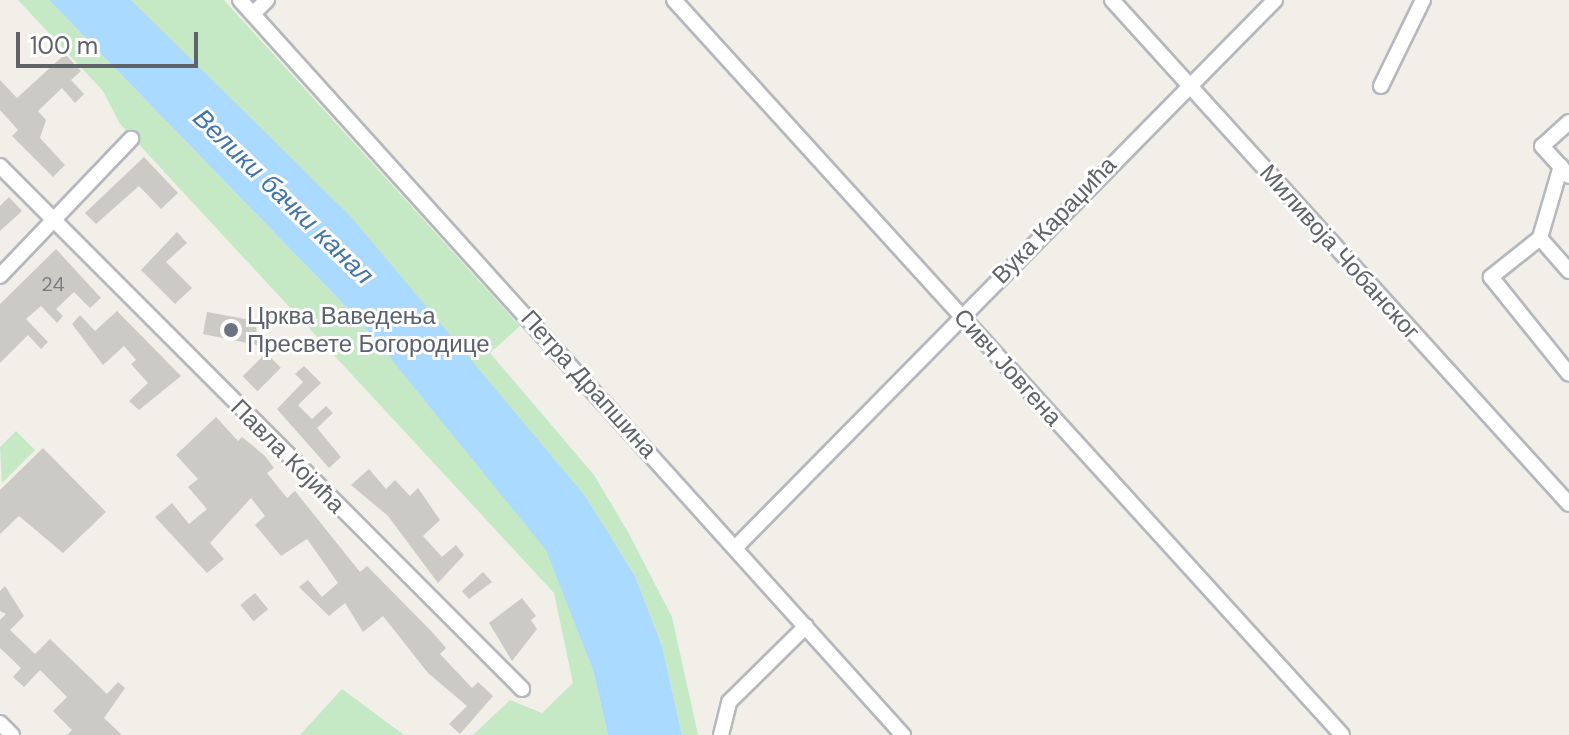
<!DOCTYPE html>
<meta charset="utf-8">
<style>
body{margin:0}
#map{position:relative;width:1569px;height:735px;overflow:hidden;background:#f1efe8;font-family:"DM Sans",sans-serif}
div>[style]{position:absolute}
.green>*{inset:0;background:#c5e8c5}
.water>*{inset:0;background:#aadaff}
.building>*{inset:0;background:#cccac5;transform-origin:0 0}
.roads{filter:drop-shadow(2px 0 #b5b8bc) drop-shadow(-2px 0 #b5b8bc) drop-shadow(0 2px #b5b8bc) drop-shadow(0 -2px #b5b8bc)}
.minor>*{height:14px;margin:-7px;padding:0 7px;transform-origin:7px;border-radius:7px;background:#fff}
.dots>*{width:22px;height:22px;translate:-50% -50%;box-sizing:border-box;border:4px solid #fff;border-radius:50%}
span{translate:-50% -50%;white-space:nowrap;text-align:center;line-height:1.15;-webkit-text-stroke:6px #fff;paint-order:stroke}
.number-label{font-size:20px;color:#7a7d7f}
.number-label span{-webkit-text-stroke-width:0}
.street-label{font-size:24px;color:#5f6368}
.worship-label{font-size:24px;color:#5b616d}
.left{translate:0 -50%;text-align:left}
.water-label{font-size:26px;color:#4174aa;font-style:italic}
.scale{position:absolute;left:16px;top:32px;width:182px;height:36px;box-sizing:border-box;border:4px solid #5f6368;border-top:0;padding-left:10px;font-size:24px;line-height:28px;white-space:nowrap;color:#5f6368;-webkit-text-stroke:6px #fff;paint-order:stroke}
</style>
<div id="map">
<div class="green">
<i style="clip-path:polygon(18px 0,49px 0,360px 321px,547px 550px,593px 670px,608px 735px,473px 735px,510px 700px,542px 713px,573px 683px,554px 593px,120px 124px,103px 91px)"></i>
<i style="clip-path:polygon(131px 0,224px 0,520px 326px,490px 353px,594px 475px,628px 532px,672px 617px,698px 735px,682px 735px,662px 646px,635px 576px,586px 497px)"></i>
<i style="clip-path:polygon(16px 431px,35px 450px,2px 483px,0 447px)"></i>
<i style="clip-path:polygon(342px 689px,404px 735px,300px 735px)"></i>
</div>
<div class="water">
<i style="clip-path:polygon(49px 0,131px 0,352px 218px,586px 497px,635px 576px,662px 646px,682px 735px,608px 735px,593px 670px,546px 550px,360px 321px)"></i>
</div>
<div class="building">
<i style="clip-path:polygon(65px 54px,81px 71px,71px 80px,84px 94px,75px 103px,62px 88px,38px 111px,46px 120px,40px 138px,65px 165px,53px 177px,12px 136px,18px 130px,0 110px,0 80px,17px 98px)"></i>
<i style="clip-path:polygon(144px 157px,178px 193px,161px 209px,139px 186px,96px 224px,85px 213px)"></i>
<i style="clip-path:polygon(9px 197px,22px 211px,0 231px,0 206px)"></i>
<i style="clip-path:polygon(177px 232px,187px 243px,166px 262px,192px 288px,175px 304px,141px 270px)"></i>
<i style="clip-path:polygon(56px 249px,101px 298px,90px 308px,74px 292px,56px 309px,63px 316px,57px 323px,41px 306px,26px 319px,48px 342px,41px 349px,28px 335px,0 363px,0 304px)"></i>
<i style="clip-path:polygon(117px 311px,181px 376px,139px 410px,129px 401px,148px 383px,131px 364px,136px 360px,124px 346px,103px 365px,72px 324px,80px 315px,95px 331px)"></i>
<i style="clip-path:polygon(207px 312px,256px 321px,257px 345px,203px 334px)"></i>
<i style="left:266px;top:353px;width:21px;height:33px;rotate:45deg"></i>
<i style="clip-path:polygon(304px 366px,321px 383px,298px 405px,312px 419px,326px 406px,333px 413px,317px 428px,341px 457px,329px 468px,277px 409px,303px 382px,295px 374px)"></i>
<i style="clip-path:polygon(216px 417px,238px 441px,242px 437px,265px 456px,274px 468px,267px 473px,287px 498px,295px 491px,360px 572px,367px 566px,433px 633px,446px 648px,440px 654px,472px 688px,478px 682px,493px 696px,460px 734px,449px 724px,467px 706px,428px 673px,383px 616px,363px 632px,345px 603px,329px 616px,299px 587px,308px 580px,322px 597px,338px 583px,307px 539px,281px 556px,255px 525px,265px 516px,251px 498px,210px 543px,224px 559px,207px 573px,155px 517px,172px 503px,189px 524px,207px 509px,188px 487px,198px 479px,176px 455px)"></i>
<i style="clip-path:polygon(43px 448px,106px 512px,63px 553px,19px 516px,0 534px,0 490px)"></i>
<i style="clip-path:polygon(369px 469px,386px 489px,395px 480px,410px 496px,418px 488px,440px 520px,423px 536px,442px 557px,456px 545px,464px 555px,438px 583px,388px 516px,351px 485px)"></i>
<i style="clip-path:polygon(483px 572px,492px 582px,469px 599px,462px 591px)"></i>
<i style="clip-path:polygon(5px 586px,24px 616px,10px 630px,35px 654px,50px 639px,107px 694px,118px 682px,125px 688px,104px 718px,122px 735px,67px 735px,72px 730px,53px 711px,67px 697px,40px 670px,24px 687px,13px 677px,21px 668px,0 648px,0 620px,6px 614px,0 611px,0 591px)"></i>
<i style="left:255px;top:593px;width:21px;height:19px;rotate:51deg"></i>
<i style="clip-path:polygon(522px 598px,536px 616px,531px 620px,537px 629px,512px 661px,489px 623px)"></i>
</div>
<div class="roads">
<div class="minor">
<i style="left:240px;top:0;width:990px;rotate:47.95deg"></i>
<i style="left:674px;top:0;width:993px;rotate:47.73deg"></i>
<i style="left:1112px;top:0;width:680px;rotate:47.8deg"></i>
<i style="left:253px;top:14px;width:20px;rotate:-45deg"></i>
<i style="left:1381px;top:86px;width:96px;rotate:-64deg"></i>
<i style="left:1569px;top:122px;width:36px;rotate:138deg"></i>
<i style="left:1542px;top:146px;width:40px;rotate:48deg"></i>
<i style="left:0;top:166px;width:739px;rotate:45.05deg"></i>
<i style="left:1561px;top:166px;width:75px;rotate:106.3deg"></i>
<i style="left:1540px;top:238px;width:44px;rotate:48.7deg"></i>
<i style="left:1540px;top:238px;width:63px;rotate:141.5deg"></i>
<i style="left:1491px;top:277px;width:124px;rotate:51.2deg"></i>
<i style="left:0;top:276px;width:190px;rotate:-46.3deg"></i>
<i style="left:736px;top:547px;width:768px;rotate:-45.42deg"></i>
<i style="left:0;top:723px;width:17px;rotate:45deg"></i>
<i style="left:721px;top:735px;width:34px;rotate:-76deg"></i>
<i style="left:729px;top:702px;width:108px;rotate:-44.6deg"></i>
</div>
</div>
<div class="dots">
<i style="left:231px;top:330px;background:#6b7280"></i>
</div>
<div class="number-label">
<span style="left:53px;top:284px">24</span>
</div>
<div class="street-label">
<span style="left:1054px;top:220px;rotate:-46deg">Вука Караџића</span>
<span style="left:1340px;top:252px;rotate:48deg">Миливоја Чобанског</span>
<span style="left:1008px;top:367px;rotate:48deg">Сивч Јовгена</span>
<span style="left:589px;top:384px;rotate:48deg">Петра Драпшина</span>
<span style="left:288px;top:456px;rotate:45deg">Павла Којића</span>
</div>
<div class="worship-label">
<span class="left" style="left:247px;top:330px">Црква Ваведења<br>Пресвете Богородице</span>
</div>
<div class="water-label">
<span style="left:283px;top:197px;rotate:44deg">Велики бачки канал</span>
</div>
<div class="scale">100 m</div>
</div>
